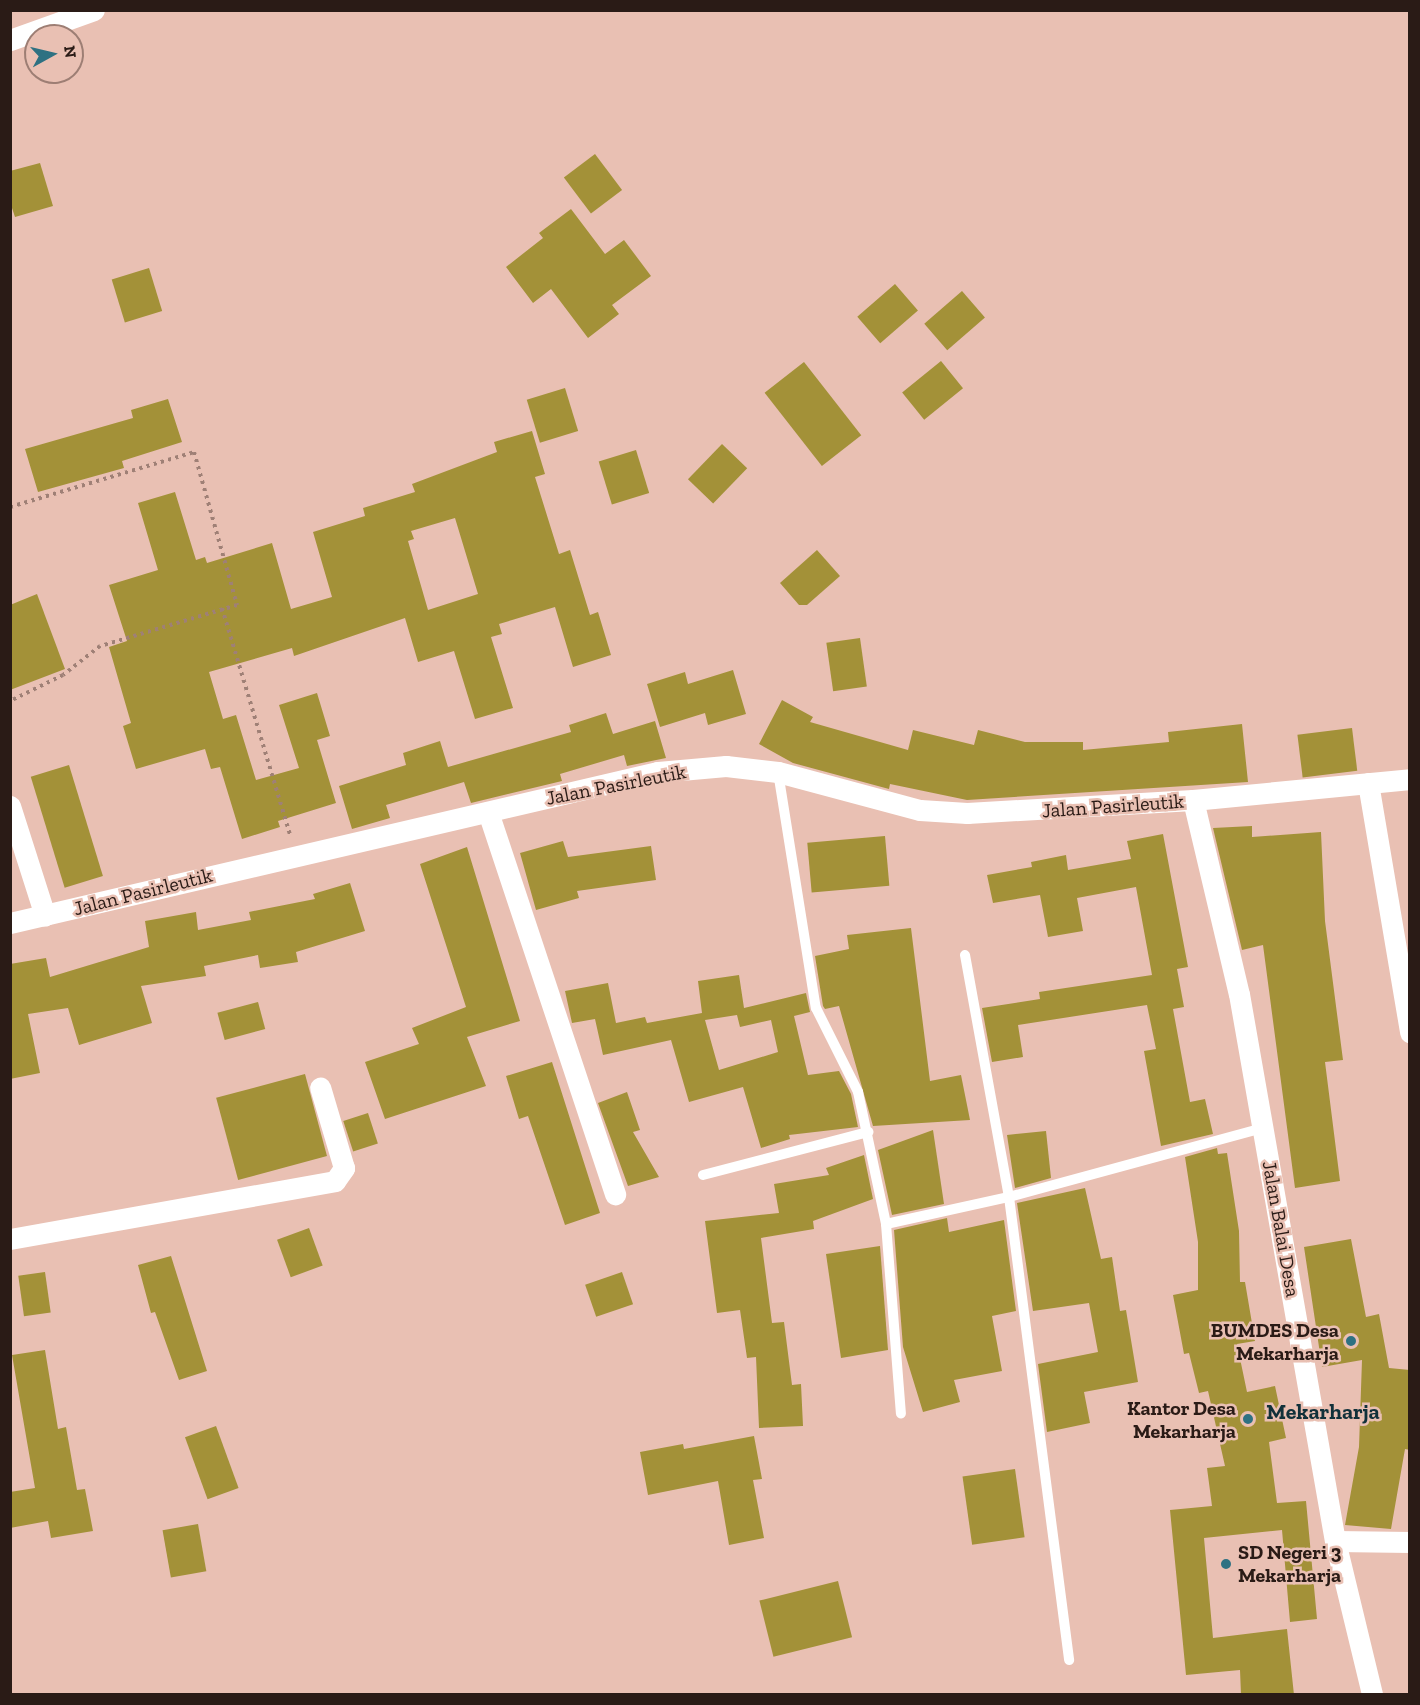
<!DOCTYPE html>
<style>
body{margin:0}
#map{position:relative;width:1420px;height:1705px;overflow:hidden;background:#e9c0b3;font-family:"Zilla Slab",serif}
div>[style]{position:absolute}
.building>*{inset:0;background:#a39138;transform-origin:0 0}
.path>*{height:4px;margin-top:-2px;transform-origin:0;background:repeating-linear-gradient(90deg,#9f8076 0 3px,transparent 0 7.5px)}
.lane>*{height:10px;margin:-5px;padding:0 5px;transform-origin:5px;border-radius:5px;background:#fff}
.street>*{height:21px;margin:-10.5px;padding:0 10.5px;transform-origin:10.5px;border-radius:10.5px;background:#fff}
.dots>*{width:16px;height:16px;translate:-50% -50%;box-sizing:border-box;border:3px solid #e9c0b3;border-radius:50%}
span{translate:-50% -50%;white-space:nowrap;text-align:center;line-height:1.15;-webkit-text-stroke:5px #e9c0b3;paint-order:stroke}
.street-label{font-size:20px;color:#2a1b16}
.poi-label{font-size:20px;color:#2a1b16;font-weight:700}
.right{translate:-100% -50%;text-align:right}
.left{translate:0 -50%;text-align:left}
.quarter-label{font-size:22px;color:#11313a;font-weight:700}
.frame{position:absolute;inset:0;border:12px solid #2a1b16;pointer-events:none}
.north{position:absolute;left:24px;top:24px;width:60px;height:60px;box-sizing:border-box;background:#e9c0b3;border:2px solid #9d7e74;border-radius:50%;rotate:82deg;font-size:16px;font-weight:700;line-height:24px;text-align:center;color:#2a1b16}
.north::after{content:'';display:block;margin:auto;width:21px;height:27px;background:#2e7182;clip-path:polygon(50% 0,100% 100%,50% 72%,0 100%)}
</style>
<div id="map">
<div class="building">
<i style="left:595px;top:154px;width:45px;height:39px;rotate:53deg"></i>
<i style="clip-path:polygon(40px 163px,53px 206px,15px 217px,10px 202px,10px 171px)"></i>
<i style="clip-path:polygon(571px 209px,605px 254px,624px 240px,651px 276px,612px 305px,619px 314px,588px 338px,551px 289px,533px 303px,506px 267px,543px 238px,539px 233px)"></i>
<i style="left:149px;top:268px;width:45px;height:39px;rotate:73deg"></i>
<i style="left:895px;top:284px;width:35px;height:50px;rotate:49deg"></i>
<i style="left:962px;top:291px;width:35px;height:50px;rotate:49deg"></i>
<i style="left:941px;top:361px;width:35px;height:50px;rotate:51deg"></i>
<i style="left:804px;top:362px;width:93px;height:50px;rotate:52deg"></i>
<i style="left:565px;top:388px;width:45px;height:40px;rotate:73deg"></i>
<i style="clip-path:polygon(168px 399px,182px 442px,122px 461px,124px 468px,38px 492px,25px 449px,133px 418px,131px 410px)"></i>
<i style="clip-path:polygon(evenodd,532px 431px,545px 474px,535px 477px,559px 554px,570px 550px,590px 615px,598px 612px,611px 655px,573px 667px,555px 607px,499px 624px,502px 634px,491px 637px,513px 708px,475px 719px,454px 651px,418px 662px,405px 618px,294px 656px,292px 648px,209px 672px,223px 719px,236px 715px,256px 780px,299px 768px,279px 705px,317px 693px,330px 736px,317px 740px,336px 803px,278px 821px,280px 827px,242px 839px,220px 767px,211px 769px,205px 749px,136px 769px,123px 726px,131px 723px,109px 647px,127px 641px,109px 585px,158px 570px,138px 503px,175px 492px,196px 560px,205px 557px,207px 563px,272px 543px,291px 609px,332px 597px,313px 532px,365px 516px,363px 508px,415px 492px,412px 484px,497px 452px,494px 442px,532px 431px,455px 518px,478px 594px,428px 610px,408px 541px,414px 539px,411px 531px,455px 518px)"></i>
<i style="left:722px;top:444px;width:35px;height:49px;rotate:44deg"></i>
<i style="left:636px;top:450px;width:45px;height:39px;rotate:73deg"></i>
<i style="clip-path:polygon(817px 550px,840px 576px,807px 605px,799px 605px,780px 583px)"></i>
<i style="clip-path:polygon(37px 594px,65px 669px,10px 690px,10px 605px)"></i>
<i style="left:860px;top:638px;width:49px;height:34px;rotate:82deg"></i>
<i style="clip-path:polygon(733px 670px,746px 714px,708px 725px,705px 713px,660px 727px,647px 684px,685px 672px,688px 684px)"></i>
<i style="clip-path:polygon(782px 700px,813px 717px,810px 722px,908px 750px,913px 730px,974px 745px,978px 730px,1025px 742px,1083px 742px,1083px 750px,1169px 742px,1168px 732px,1242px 724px,1248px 782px,967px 800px,890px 784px,889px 789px,793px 763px,759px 744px)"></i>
<i style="clip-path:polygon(606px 713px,613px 734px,655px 721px,666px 758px,627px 766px,624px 755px,560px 774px,562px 781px,471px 803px,464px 782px,386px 805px,390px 818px,352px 829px,339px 786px,406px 765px,403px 753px,440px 741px,448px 767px,571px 732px,569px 725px)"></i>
<i style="left:1352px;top:728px;width:43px;height:55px;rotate:83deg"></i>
<i style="left:69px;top:765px;width:116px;height:40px;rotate:73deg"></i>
<i style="clip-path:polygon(1252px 826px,1252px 837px,1321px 832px,1325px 921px,1343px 1060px,1325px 1062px,1340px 1181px,1295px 1188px,1263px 945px,1242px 950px,1213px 828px)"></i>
<i style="clip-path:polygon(1163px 834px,1188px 967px,1177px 969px,1184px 1007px,1173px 1009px,1190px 1102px,1205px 1099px,1213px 1134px,1161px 1146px,1144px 1051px,1156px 1049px,1147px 1005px,1018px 1025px,1023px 1057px,992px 1062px,982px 1008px,1040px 999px,1039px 992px,1152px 975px,1136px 887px,1077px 898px,1083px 931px,1048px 937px,1040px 895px,993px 903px,987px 875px,1032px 867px,1031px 862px,1066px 855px,1068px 870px,1131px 859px,1127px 841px)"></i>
<i style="left:885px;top:836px;width:50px;height:78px;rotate:85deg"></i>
<i style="clip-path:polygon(563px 841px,568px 857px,651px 846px,656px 880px,577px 891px,579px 898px,536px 910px,520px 853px)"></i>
<i style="clip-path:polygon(467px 847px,520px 1021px,467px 1037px,486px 1086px,385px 1119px,365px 1062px,419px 1044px,412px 1028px,466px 1007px,420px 864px)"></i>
<i style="clip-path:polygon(350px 883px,365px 931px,296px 952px,298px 962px,260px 968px,258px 955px,204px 966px,206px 976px,141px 986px,152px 1023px,79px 1045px,68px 1008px,28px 1014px,40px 1073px,10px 1079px,10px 964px,46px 958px,50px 977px,149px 947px,145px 921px,196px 912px,198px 930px,251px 920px,249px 912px,315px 899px,313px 894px)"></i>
<i style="clip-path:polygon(911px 928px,930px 1081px,961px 1075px,970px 1120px,873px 1126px,839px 1006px,825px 1009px,823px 1006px,815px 956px,849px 949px,847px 935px)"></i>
<i style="clip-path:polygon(evenodd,739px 975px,744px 1008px,806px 993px,810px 1012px,794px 1016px,808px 1075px,839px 1071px,851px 1094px,858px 1127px,789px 1135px,790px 1139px,761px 1148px,743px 1087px,689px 1102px,671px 1040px,603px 1055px,595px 1019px,572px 1023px,565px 991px,608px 983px,616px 1023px,645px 1017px,647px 1023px,702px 1013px,698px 981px,739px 975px,737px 1015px,740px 1027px,771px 1020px,778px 1052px,719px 1070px,705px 1020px,737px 1015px)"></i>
<i style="left:258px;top:1002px;width:28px;height:42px;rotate:75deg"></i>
<i style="clip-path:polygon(552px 1062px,600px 1213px,565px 1225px,528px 1116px,519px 1119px,506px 1076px)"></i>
<i style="left:305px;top:1074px;width:85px;height:92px;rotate:75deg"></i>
<i style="clip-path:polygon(627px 1092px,640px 1130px,633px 1132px,659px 1177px,628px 1186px,598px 1103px)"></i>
<i style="left:368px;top:1113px;width:32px;height:26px;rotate:72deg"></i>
<i style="clip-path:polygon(933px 1130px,944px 1204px,892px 1215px,878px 1150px)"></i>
<i style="clip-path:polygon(1046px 1131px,1051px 1178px,1015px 1188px,1007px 1135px)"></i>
<i style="clip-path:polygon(1217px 1148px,1218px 1154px,1227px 1153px,1239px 1231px,1240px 1282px,1245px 1282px,1255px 1341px,1237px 1344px,1247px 1392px,1275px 1386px,1286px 1438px,1269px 1442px,1277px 1503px,1306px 1501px,1317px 1619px,1290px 1622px,1282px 1530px,1204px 1538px,1213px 1638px,1287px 1629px,1294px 1695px,1241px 1695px,1240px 1670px,1186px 1675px,1170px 1510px,1212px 1506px,1207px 1468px,1225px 1466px,1208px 1391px,1199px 1393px,1189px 1353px,1184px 1354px,1173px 1295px,1198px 1290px,1198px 1242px,1185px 1157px)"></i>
<i style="clip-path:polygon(864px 1155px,873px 1199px,813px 1221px,814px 1229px,761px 1238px,772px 1323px,784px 1322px,792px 1385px,801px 1384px,803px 1426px,759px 1428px,756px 1357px,747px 1358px,740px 1310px,717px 1313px,705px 1221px,779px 1213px,774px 1184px,829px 1175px,826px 1168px)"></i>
<i style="clip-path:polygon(1085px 1188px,1101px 1259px,1112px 1257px,1120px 1311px,1126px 1310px,1138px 1382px,1084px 1392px,1090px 1423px,1047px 1432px,1038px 1364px,1098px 1352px,1089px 1303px,1033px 1311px,1017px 1203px)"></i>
<i style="clip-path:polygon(947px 1218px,949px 1232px,1004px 1220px,1016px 1311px,992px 1316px,1002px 1371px,954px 1380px,960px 1402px,923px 1412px,903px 1347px,894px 1230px)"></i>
<i style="left:309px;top:1228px;width:40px;height:34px;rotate:70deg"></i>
<i style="clip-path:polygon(1351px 1239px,1366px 1317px,1379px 1314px,1389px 1368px,1410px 1370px,1410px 1450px,1405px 1449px,1391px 1529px,1345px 1525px,1359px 1447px,1362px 1360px,1322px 1367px,1304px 1247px)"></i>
<i style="clip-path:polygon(880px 1246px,888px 1350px,841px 1358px,826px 1254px)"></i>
<i style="clip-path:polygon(171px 1256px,207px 1371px,179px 1380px,155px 1312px,151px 1313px,138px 1265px)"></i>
<i style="left:45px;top:1272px;width:41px;height:27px;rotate:82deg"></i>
<i style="left:622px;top:1272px;width:34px;height:39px;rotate:71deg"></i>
<i style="clip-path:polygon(45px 1350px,58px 1429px,66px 1427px,77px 1490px,85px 1489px,93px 1531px,51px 1538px,48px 1521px,10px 1528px,10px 1492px,35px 1488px,12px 1355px)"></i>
<i style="left:216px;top:1426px;width:66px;height:33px;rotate:70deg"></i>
<i style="clip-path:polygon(754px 1436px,762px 1479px,753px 1480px,764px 1538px,729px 1545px,718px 1481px,648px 1495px,640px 1452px,683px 1444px,684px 1449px)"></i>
<i style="left:1015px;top:1469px;width:69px;height:53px;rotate:82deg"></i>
<i style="left:198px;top:1524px;width:48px;height:36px;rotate:80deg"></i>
<i style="left:838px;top:1581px;width:58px;height:81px;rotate:76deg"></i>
</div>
<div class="path">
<i style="left:10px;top:507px;width:192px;rotate:-16.6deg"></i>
<i style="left:194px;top:452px;width:159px;rotate:74.3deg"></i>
<i style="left:237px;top:605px;width:143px;rotate:163.3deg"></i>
<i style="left:100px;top:646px;width:47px;rotate:141.9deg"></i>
<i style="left:63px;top:675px;width:59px;rotate:153.9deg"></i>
<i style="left:222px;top:608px;width:237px;rotate:73.3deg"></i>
</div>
<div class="lane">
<i style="left:778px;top:772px;width:239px;rotate:80.9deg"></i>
<i style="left:816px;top:1008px;width:94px;rotate:63.4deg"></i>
<i style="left:858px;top:1092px;width:135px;rotate:78deg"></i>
<i style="left:886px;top:1224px;width:126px;rotate:-12.4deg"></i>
<i style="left:1009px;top:1197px;width:467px;rotate:82.6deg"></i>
<i style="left:965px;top:955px;width:246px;rotate:79.7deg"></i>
<i style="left:1009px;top:1197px;width:263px;rotate:-15.2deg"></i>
<i style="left:703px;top:1175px;width:171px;rotate:-14.6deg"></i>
<i style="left:886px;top:1224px;width:190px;rotate:85.5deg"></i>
</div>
<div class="street">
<i style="left:10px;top:40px;width:89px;rotate:-19.7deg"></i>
<i style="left:1368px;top:783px;width:253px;rotate:80.4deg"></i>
<i style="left:1193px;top:800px;width:199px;rotate:76.7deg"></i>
<i style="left:1239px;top:994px;width:555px;rotate:80.05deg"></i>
<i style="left:1335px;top:1541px;width:157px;rotate:76.4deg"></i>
<i style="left:10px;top:806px;width:115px;rotate:72.3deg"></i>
<i style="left:488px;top:812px;width:403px;rotate:71.6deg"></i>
<i style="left:10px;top:923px;width:665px;rotate:-13.12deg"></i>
<i style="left:658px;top:772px;width:68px;rotate:-5deg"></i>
<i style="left:726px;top:766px;width:52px;rotate:6.6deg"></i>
<i style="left:778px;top:772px;width:147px;rotate:15deg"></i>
<i style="left:920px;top:810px;width:47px;rotate:3.7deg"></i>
<i style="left:967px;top:813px;width:226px;rotate:-3.3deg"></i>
<i style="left:1193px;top:800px;width:218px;rotate:-5.5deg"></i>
<i style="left:10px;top:1239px;width:330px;rotate:-10.1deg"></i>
<i style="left:335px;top:1181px;width:16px;rotate:-55deg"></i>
<i style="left:344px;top:1168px;width:84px;rotate:-106.5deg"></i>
<i style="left:1335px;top:1541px;width:75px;rotate:0.8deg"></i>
</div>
<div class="dots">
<i style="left:1351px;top:1341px;background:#2e7182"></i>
<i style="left:1248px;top:1419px;background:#2e7182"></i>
<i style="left:1226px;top:1564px;background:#2e7182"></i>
</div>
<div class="street-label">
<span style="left:616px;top:785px;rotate:-11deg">Jalan Pasirleutik</span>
<span style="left:1113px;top:806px;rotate:-4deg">Jalan Pasirleutik</span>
<span style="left:143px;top:892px;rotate:-14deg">Jalan Pasirleutik</span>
<span style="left:1281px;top:1229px;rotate:80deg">Jalan Balai Desa</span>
</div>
<div class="poi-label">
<span class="right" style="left:1339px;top:1342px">BUMDES Desa<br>Mekarharja</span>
<span class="right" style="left:1236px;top:1420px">Kantor Desa<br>Mekarharja</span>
<span class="left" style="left:1238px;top:1564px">SD Negeri 3<br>Mekarharja</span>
</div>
<div class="quarter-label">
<span style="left:1323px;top:1412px">Mekarharja</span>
</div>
<div class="frame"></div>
<div class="north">N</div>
</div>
